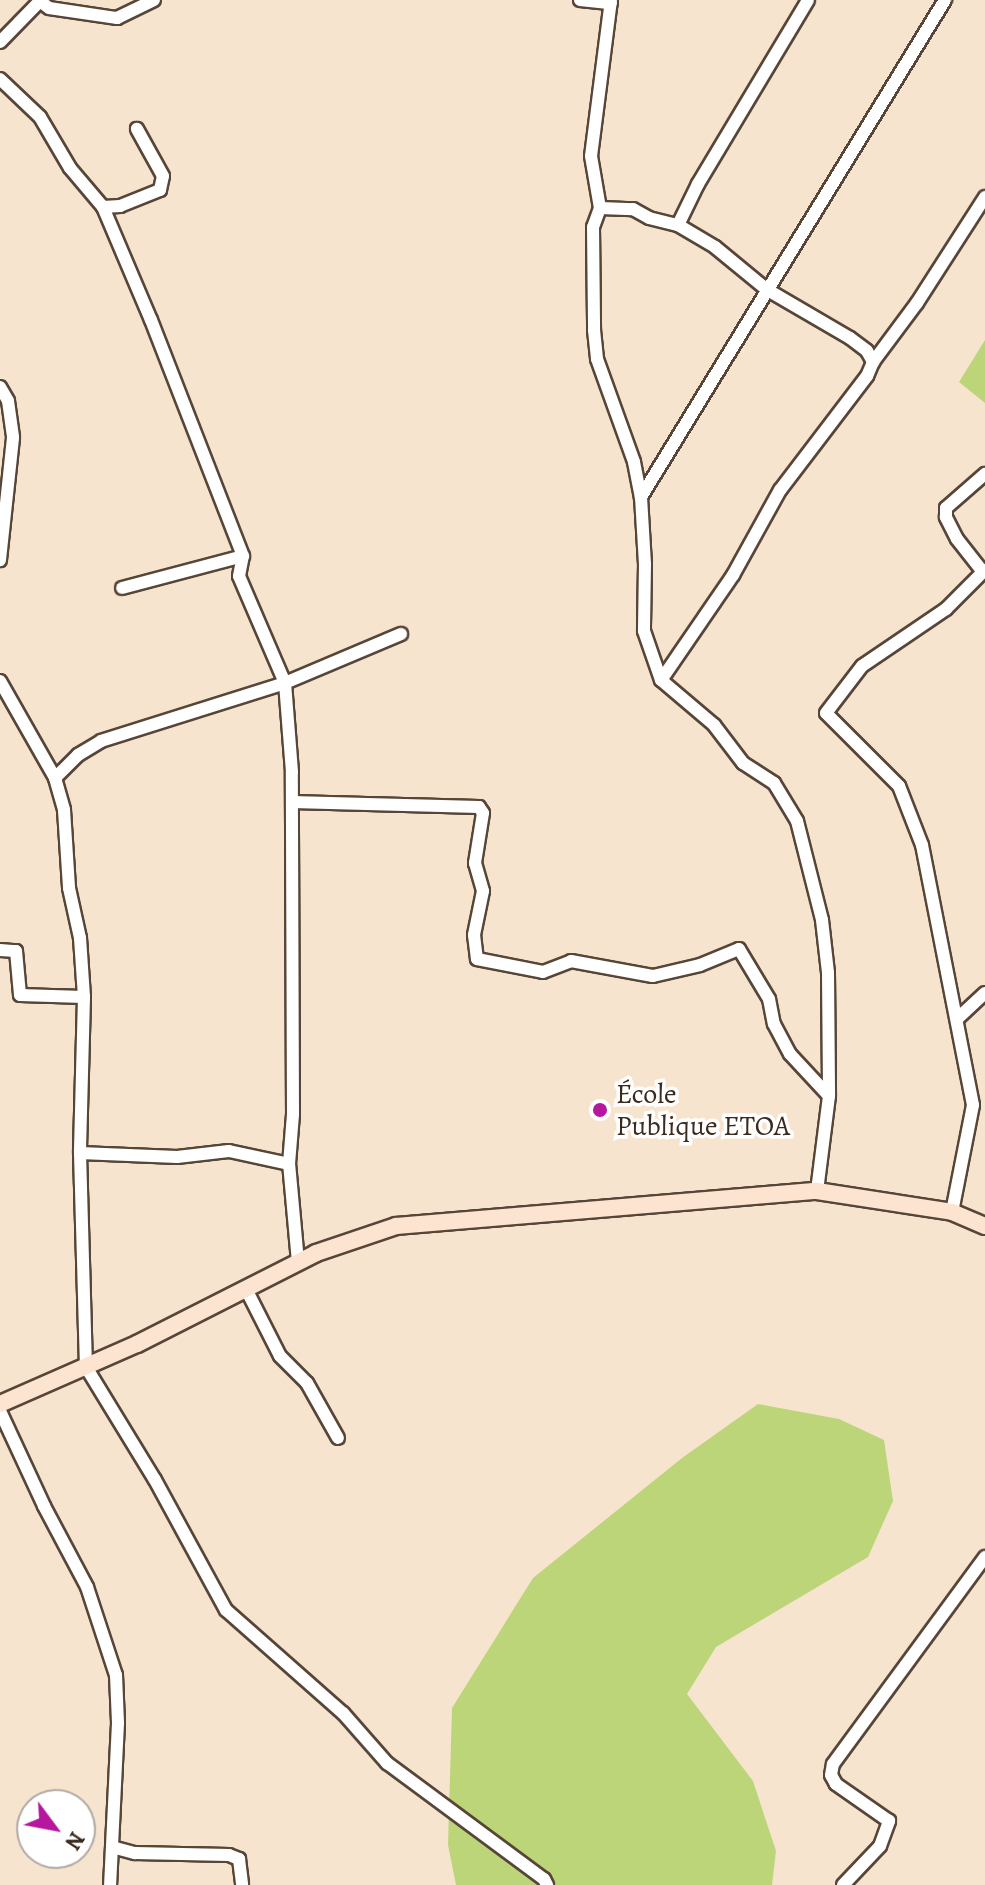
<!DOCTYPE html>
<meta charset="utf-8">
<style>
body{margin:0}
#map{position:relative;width:985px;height:1885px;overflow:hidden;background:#f7e4ce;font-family:Alegreya,serif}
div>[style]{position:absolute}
.green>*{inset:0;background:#bdd579}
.roads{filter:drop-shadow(2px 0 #574638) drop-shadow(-2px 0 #574638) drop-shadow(0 2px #574638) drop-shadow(0 -2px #574638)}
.street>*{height:12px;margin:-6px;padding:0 6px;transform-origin:6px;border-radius:6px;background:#fff}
.secondary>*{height:16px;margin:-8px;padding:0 8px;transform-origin:8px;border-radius:8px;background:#fde4d1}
.dots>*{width:22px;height:22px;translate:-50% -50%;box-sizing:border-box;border:4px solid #fff;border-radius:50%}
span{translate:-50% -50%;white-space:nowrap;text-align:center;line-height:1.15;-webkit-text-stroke:7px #fff;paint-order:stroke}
.poi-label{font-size:28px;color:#3b2a1e}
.left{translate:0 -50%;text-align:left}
.north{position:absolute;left:16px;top:1789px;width:80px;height:80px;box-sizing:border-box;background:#fff;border:2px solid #b1aaa5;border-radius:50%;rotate:122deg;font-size:22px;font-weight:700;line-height:32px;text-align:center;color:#3b2a1e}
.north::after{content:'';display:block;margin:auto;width:28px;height:36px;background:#b5179e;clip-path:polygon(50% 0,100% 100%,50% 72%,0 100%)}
</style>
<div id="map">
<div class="green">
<i style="clip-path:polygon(985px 340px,985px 403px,959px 382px)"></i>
<i style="clip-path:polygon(758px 1404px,839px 1419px,884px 1440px,893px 1501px,868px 1557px,716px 1647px,687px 1694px,753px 1781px,776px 1851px,772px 1885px,456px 1885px,448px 1845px,452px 1708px,533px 1578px,682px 1458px)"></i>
</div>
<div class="roads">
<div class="street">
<i style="left:580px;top:0;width:31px;rotate:6deg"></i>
<i style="left:611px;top:0;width:157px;rotate:97.3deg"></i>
<i style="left:591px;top:156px;width:53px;rotate:80.2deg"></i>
<i style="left:600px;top:208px;width:20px;rotate:110deg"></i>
<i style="left:593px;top:227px;width:103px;rotate:89.4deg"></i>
<i style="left:594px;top:330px;width:29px;rotate:84deg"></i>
<i style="left:597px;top:359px;width:109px;rotate:70.2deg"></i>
<i style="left:634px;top:462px;width:36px;rotate:79deg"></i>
<i style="left:641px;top:497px;width:67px;rotate:86.6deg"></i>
<i style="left:645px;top:564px;width:67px;rotate:90.9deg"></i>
<i style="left:644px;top:631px;width:52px;rotate:70.9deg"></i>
<i style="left:661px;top:680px;width:70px;rotate:40.3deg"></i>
<i style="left:714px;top:725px;width:48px;rotate:52.7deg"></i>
<i style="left:743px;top:763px;width:37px;rotate:33deg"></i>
<i style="left:774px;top:783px;width:44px;rotate:58.8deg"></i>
<i style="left:797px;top:821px;width:102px;rotate:75.8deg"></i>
<i style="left:822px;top:920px;width:53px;rotate:83.5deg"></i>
<i style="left:828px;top:973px;width:123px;rotate:89.5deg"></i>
<i style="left:829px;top:1096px;width:96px;rotate:97.2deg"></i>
<i style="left:40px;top:1px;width:11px;rotate:38deg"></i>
<i style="left:49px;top:8px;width:69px;rotate:8.4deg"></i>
<i style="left:117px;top:18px;width:41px;rotate:-25.9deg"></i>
<i style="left:0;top:42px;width:59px;rotate:-45.7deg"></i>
<i style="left:0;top:79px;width:55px;rotate:43.5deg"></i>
<i style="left:40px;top:117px;width:59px;rotate:59.5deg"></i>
<i style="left:70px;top:168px;width:51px;rotate:49.8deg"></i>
<i style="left:103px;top:207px;width:123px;rotate:67deg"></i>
<i style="left:151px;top:320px;width:253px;rotate:68.7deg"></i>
<i style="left:103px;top:207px;width:17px;rotate:-3deg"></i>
<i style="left:120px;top:206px;width:43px;rotate:-21.8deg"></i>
<i style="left:160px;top:190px;width:14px;rotate:-78deg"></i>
<i style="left:163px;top:176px;width:54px;rotate:-119deg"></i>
<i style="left:600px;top:208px;width:33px;rotate:2deg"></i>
<i style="left:633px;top:209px;width:18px;rotate:29deg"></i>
<i style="left:649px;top:218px;width:30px;rotate:14deg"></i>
<i style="left:678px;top:225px;width:43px;rotate:30.7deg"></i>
<i style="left:715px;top:247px;width:66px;rotate:39.5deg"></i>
<i style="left:766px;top:289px;width:97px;rotate:30.3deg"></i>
<i style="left:850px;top:338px;width:21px;rotate:37deg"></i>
<i style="left:867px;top:351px;width:13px;rotate:61deg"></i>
<i style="left:873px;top:362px;width:15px;rotate:113deg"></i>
<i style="left:867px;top:376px;width:143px;rotate:127.3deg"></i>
<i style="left:780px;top:490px;width:97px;rotate:118.9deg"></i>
<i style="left:733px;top:575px;width:127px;rotate:124.4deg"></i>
<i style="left:678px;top:225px;width:46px;rotate:-64deg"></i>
<i style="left:698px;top:184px;width:214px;rotate:-59.1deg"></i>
<i style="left:873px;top:362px;width:74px;rotate:-53.3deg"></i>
<i style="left:917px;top:303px;width:126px;rotate:-57.3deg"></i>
<i style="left:0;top:387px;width:16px;rotate:60deg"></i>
<i style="left:8px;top:401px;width:37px;rotate:82deg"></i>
<i style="left:13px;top:438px;width:123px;rotate:96.1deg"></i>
<i style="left:641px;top:497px;width:583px;rotate:-58.55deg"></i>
<i style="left:983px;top:572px;width:42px;rotate:-128.2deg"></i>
<i style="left:957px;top:539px;width:25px;rotate:-117deg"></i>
<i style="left:946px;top:517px;width:9px;rotate:-90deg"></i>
<i style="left:946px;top:508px;width:52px;rotate:-41.1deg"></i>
<i style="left:0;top:681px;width:112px;rotate:60.4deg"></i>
<i style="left:55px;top:778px;width:33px;rotate:74deg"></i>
<i style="left:64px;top:810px;width:78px;rotate:86.3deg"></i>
<i style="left:69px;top:888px;width:51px;rotate:77.6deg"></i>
<i style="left:80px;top:938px;width:59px;rotate:86.1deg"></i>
<i style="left:84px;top:997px;width:156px;rotate:91.5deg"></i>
<i style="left:80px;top:1153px;width:97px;rotate:2.4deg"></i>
<i style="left:177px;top:1157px;width:52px;rotate:-6.6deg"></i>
<i style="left:229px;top:1151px;width:61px;rotate:12.2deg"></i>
<i style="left:55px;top:778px;width:33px;rotate:-45deg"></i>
<i style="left:78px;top:755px;width:27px;rotate:-31deg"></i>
<i style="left:101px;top:741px;width:193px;rotate:-17.5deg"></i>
<i style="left:285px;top:683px;width:116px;rotate:-113.3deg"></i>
<i style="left:239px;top:576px;width:20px;rotate:-79deg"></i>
<i style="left:243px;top:556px;width:125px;rotate:165.2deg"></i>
<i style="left:292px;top:802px;width:187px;rotate:1.5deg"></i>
<i style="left:479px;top:807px;width:7px;rotate:56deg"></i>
<i style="left:483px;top:813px;width:51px;rotate:99.1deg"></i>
<i style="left:475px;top:863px;width:29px;rotate:74deg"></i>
<i style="left:483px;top:891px;width:45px;rotate:101.6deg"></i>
<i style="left:474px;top:935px;width:24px;rotate:83deg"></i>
<i style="left:477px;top:959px;width:67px;rotate:11.1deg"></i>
<i style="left:543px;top:972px;width:30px;rotate:-21deg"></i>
<i style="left:571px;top:961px;width:83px;rotate:10.4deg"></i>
<i style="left:653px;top:976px;width:48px;rotate:-13.2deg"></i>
<i style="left:700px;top:965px;width:42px;rotate:-22.3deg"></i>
<i style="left:739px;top:949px;width:58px;rotate:59deg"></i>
<i style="left:769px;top:999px;width:25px;rotate:79deg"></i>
<i style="left:774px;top:1024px;width:34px;rotate:62deg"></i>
<i style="left:790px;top:1054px;width:57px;rotate:47.1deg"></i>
<i style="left:0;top:950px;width:16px;rotate:4deg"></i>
<i style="left:16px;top:951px;width:44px;rotate:84.8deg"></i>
<i style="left:20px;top:995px;width:64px;rotate:1.8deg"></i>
<i style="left:957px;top:1019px;width:38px;rotate:-43deg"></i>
<i style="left:80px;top:1153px;width:214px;rotate:88.4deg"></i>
<i style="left:86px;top:1367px;width:132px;rotate:58.6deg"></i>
<i style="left:155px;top:1480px;width:148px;rotate:61.4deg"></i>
<i style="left:226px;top:1610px;width:156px;rotate:41.4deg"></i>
<i style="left:343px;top:1713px;width:67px;rotate:48.7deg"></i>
<i style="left:387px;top:1763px;width:195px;rotate:36.5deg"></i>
<i style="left:544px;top:1879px;width:7px;rotate:63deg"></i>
<i style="left:952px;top:1212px;width:109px;rotate:-78.9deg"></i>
<i style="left:973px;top:1105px;width:265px;rotate:-101.1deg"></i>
<i style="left:922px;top:845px;width:63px;rotate:-111.3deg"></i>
<i style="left:899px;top:786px;width:103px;rotate:-135deg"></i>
<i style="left:826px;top:713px;width:59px;rotate:-52.5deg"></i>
<i style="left:862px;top:666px;width:102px;rotate:-34.2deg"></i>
<i style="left:946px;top:609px;width:55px;rotate:-45deg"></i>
<i style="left:298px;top:1262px;width:98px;rotate:-95.2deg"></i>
<i style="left:289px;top:1164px;width:50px;rotate:-85.4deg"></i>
<i style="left:293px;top:1114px;width:342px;rotate:-90.2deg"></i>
<i style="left:292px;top:772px;width:89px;rotate:-94.5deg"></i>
<i style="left:285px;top:683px;width:126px;rotate:-22.9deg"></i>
<i style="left:246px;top:1289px;width:75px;rotate:63.1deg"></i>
<i style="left:280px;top:1356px;width:38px;rotate:45deg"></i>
<i style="left:307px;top:1383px;width:63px;rotate:60.6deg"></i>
<i style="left:0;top:1411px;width:105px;rotate:65.1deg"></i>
<i style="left:44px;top:1506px;width:92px;rotate:62deg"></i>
<i style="left:87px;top:1587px;width:93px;rotate:71.8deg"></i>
<i style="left:116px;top:1675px;width:48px;rotate:87.6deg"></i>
<i style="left:118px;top:1723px;width:162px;rotate:92.8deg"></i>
<i style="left:112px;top:1847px;width:24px;rotate:15deg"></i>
<i style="left:135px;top:1853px;width:94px;rotate:1.2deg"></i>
<i style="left:229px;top:1855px;width:11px;rotate:22deg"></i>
<i style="left:239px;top:1859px;width:26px;rotate:83deg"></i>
<i style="left:843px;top:1885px;width:54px;rotate:-46.5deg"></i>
<i style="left:880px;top:1846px;width:27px;rotate:-70deg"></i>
<i style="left:889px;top:1821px;width:65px;rotate:-145.1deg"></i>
<i style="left:836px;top:1784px;width:10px;rotate:-119deg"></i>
<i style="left:831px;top:1775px;width:11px;rotate:-80deg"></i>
<i style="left:833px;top:1764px;width:257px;rotate:-53.7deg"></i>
</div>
<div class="secondary">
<i style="left:0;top:1404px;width:150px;rotate:-23.7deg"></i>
<i style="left:137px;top:1344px;width:201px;rotate:-26.9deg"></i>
<i style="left:316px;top:1253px;width:84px;rotate:-18.6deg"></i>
<i style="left:396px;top:1226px;width:422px;rotate:-4.8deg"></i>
<i style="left:817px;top:1191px;width:137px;rotate:8.8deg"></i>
<i style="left:952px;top:1212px;width:36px;rotate:23deg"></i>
</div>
</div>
<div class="dots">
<i style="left:600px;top:1110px;background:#b5179e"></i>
</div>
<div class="poi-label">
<span class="left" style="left:616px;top:1110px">École<br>Publique ETOA</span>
</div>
<div class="north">N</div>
</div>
